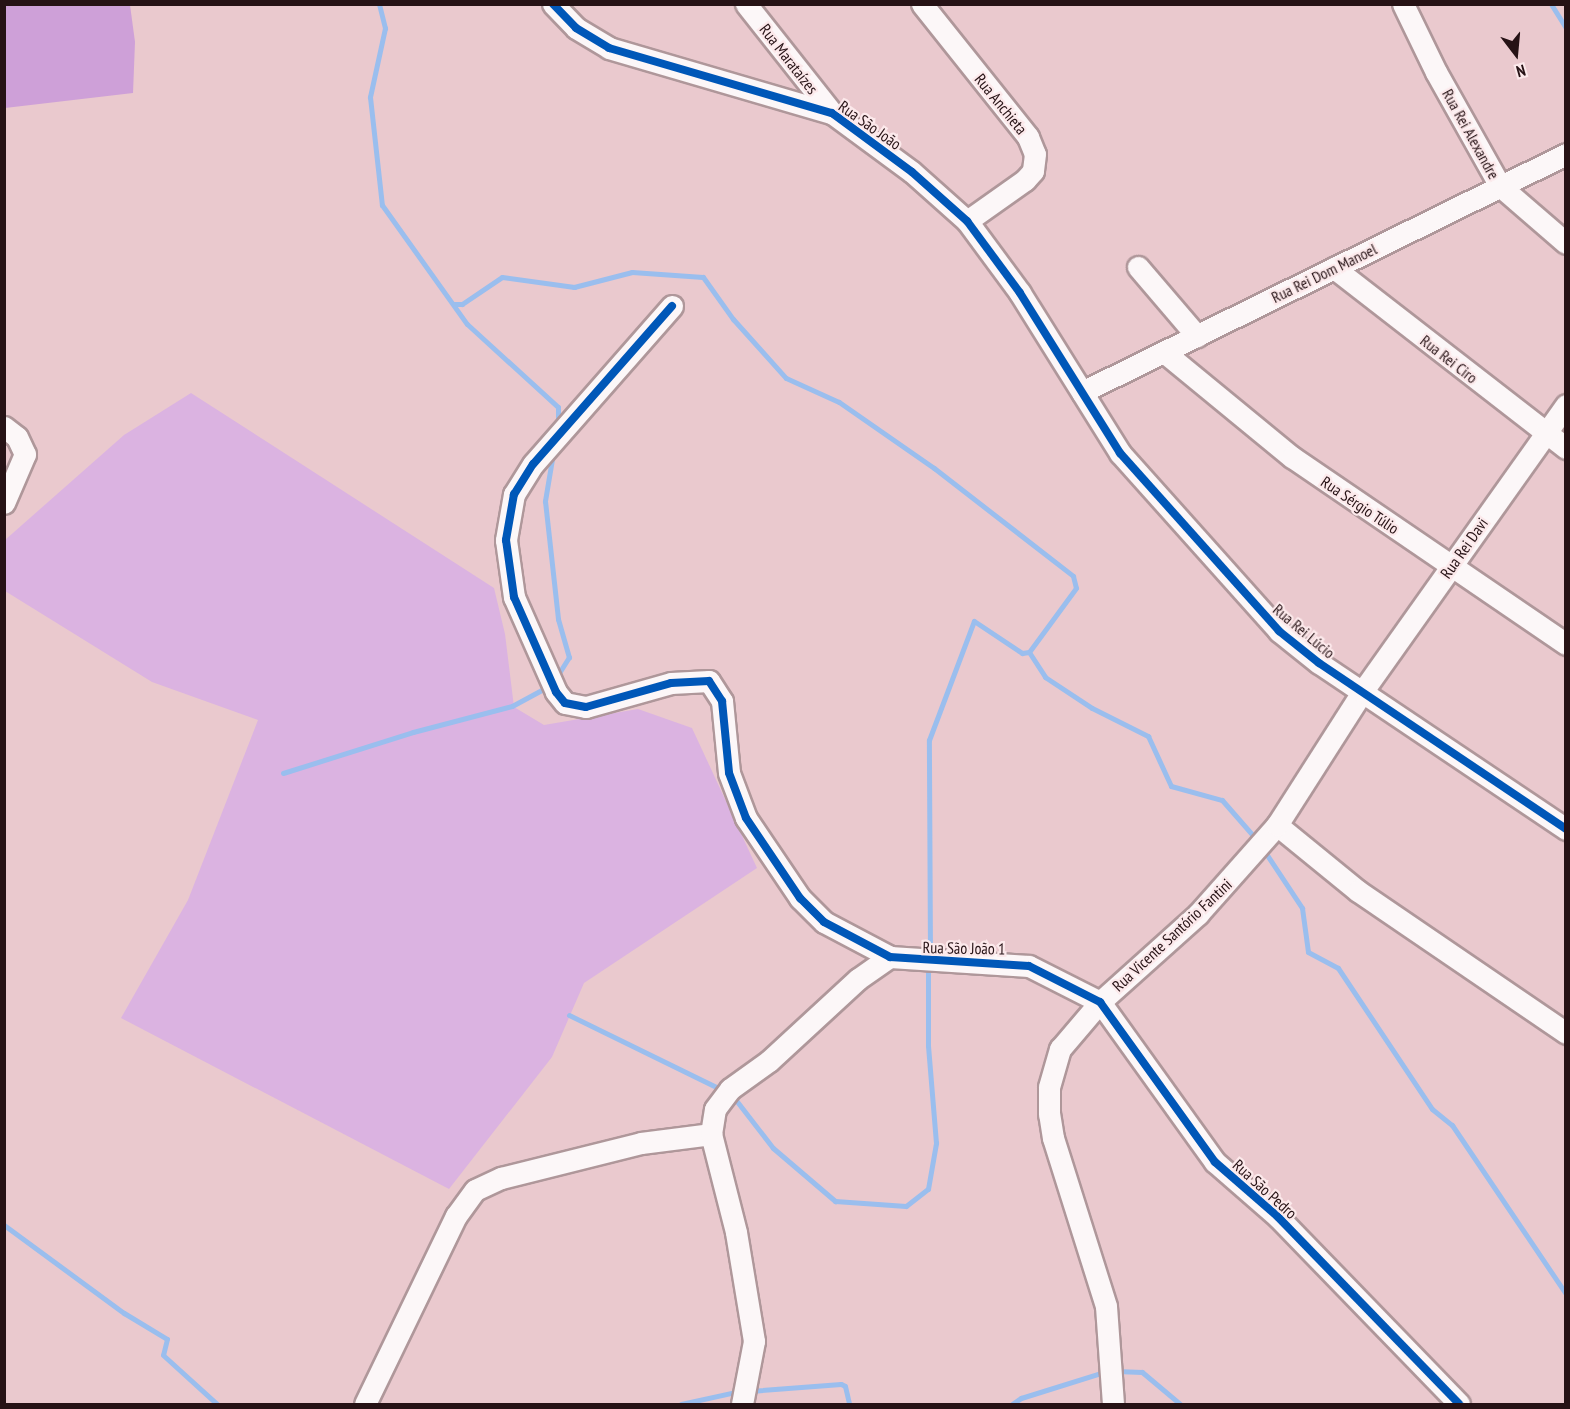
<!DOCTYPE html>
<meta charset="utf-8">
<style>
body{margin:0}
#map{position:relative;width:1570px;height:1409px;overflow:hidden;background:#eac9ce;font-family:"PT Sans Narrow",sans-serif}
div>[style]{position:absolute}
.green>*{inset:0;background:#dbb3e1}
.forest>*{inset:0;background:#cea0d8}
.stream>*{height:5px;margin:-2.5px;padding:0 2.5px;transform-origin:2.5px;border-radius:2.5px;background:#9abeee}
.roads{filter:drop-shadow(2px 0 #af979a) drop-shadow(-2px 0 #af979a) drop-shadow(0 2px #af979a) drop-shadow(0 -2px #af979a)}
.minor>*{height:21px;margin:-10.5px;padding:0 10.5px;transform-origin:10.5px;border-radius:10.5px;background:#fcf7f8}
.cycleway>*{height:8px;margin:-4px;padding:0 4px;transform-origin:4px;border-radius:4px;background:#0057b8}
span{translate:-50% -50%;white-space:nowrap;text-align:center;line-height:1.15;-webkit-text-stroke:4.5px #fce9eb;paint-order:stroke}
.street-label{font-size:16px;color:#261215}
.frame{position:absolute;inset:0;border:6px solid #261215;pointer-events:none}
.north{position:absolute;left:1486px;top:24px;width:60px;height:60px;-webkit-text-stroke:4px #fce9eb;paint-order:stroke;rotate:164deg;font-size:16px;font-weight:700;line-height:24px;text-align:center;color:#261215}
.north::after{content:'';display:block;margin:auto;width:21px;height:27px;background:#261215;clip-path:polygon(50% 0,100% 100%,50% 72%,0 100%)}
</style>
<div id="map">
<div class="green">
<i style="clip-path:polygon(191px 393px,494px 588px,505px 634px,514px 707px,544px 725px,638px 709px,692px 728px,757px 868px,584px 983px,552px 1057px,449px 1189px,121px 1018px,188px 900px,258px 720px,152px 682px,5px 591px,5px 540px,124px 435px)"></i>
</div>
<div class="forest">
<i style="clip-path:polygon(4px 5px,130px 5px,135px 42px,133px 93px,5px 108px)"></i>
</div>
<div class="stream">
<i style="left:379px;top:4px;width:25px;rotate:76deg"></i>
<i style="left:385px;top:28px;width:71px;rotate:102.3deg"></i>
<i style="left:370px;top:97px;width:109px;rotate:83.7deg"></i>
<i style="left:382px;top:205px;width:146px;rotate:54.5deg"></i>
<i style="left:467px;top:324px;width:123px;rotate:42.4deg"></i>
<i style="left:558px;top:407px;width:16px;rotate:90deg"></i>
<i style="left:1551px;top:4px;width:28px;rotate:58deg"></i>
<i style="left:454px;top:304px;width:8px"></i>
<i style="left:462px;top:304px;width:48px;rotate:-34deg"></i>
<i style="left:502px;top:277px;width:73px;rotate:7.9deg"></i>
<i style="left:574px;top:287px;width:60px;rotate:-14.5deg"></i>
<i style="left:632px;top:272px;width:71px;rotate:4deg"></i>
<i style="left:703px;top:277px;width:52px;rotate:54.5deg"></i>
<i style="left:733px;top:319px;width:79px;rotate:48.1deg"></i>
<i style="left:786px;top:378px;width:58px;rotate:24.4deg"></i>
<i style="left:839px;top:402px;width:116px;rotate:34.8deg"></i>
<i style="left:934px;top:468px;width:176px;rotate:37.8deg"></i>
<i style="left:1073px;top:576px;width:12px;rotate:76deg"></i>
<i style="left:1076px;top:588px;width:79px;rotate:126.3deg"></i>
<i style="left:553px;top:453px;width:49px;rotate:99.5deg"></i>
<i style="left:545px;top:501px;width:119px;rotate:83.7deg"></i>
<i style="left:558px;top:619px;width:40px;rotate:74deg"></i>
<i style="left:569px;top:657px;width:26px;rotate:122deg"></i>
<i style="left:1029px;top:652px;width:30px;rotate:57deg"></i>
<i style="left:1045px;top:677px;width:56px;rotate:33.4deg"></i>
<i style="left:1092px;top:708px;width:63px;rotate:26.6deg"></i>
<i style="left:1148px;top:736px;width:55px;rotate:65.3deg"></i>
<i style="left:1171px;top:786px;width:53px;rotate:15.4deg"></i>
<i style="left:1222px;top:800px;width:52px;rotate:48.9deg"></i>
<i style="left:283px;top:773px;width:136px;rotate:-17.5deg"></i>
<i style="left:413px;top:732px;width:102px;rotate:-14.7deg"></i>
<i style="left:512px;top:706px;width:42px;rotate:-28.4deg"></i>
<i style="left:1263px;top:849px;width:71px;rotate:56.5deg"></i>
<i style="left:1302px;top:908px;width:44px;rotate:82.2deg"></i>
<i style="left:1308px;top:952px;width:34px;rotate:28deg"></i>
<i style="left:1338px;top:968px;width:169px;rotate:56.3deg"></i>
<i style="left:1432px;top:1109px;width:26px;rotate:39deg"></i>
<i style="left:1452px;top:1125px;width:204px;rotate:56deg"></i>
<i style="left:930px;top:955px;width:215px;rotate:-90.3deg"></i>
<i style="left:929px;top:740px;width:127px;rotate:-69.3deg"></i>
<i style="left:974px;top:621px;width:58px;rotate:33.7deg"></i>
<i style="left:1022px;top:653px;width:7px;rotate:-8deg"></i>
<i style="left:569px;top:1015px;width:173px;rotate:26.1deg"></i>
<i style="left:732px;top:1095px;width:67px;rotate:52.3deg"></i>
<i style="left:773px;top:1148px;width:82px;rotate:40.5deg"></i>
<i style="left:835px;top:1201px;width:71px;rotate:4deg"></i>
<i style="left:906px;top:1206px;width:28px;rotate:-38deg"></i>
<i style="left:928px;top:1189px;width:47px;rotate:-80.1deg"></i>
<i style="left:936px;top:1143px;width:98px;rotate:-94.7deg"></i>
<i style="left:928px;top:1045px;width:81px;rotate:-90deg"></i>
<i style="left:4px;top:1225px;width:149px;rotate:36.3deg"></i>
<i style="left:124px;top:1313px;width:50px;rotate:31.2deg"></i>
<i style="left:167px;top:1339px;width:16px;rotate:104deg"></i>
<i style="left:163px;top:1355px;width:73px;rotate:42.2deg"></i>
<i style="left:1116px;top:1371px;width:26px;rotate:2deg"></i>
<i style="left:1142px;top:1372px;width:50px;rotate:40.1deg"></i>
<i style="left:750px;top:1391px;width:91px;rotate:-4.4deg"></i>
<i style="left:841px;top:1384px;width:4px;rotate:27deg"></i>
<i style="left:845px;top:1386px;width:18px;rotate:77deg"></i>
<i style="left:681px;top:1404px;width:60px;rotate:-12.4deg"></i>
<i style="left:1012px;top:1404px;width:11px;rotate:-34deg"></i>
<i style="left:1021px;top:1398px;width:90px;rotate:-17.4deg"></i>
</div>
<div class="roads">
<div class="minor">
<i style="left:553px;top:4px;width:33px;rotate:46deg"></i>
<i style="left:576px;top:28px;width:39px;rotate:31deg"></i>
<i style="left:609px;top:48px;width:232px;rotate:16.3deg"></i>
<i style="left:832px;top:113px;width:99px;rotate:36.4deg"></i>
<i style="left:912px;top:172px;width:74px;rotate:41.7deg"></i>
<i style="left:967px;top:221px;width:89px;rotate:53.6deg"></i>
<i style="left:1020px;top:293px;width:189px;rotate:58deg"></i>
<i style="left:1120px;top:453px;width:239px;rotate:48.2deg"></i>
<i style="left:1279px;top:631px;width:51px;rotate:38.7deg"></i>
<i style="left:1319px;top:663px;width:298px;rotate:33.9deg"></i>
<i style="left:746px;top:4px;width:139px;rotate:51.7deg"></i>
<i style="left:922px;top:4px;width:170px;rotate:51.4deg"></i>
<i style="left:1028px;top:137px;width:18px;rotate:68deg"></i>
<i style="left:1035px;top:154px;width:17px;rotate:97deg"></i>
<i style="left:1033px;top:171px;width:12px;rotate:132deg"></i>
<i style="left:1025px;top:180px;width:71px;rotate:144.7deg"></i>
<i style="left:1403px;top:4px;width:76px;rotate:64.1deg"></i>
<i style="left:1436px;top:72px;width:131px;rotate:60.7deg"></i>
<i style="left:1500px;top:186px;width:87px;rotate:40.8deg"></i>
<i style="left:1138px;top:267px;width:91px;rotate:49.5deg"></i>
<i style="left:1334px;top:268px;width:294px;rotate:37.8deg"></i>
<i style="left:672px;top:306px;width:210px;rotate:131.3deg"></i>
<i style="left:533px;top:464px;width:36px;rotate:122deg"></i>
<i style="left:514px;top:494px;width:47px;rotate:99.9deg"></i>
<i style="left:506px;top:540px;width:58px;rotate:82deg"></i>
<i style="left:514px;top:597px;width:104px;rotate:66.1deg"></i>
<i style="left:556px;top:692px;width:14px;rotate:51deg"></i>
<i style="left:565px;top:703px;width:21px;rotate:11deg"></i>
<i style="left:586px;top:707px;width:88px;rotate:-15.8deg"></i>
<i style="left:671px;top:683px;width:38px;rotate:-3deg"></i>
<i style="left:709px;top:681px;width:24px;rotate:57deg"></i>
<i style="left:722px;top:701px;width:72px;rotate:84.4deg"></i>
<i style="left:729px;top:773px;width:48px;rotate:69.3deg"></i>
<i style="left:746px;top:818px;width:97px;rotate:56deg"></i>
<i style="left:800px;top:898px;width:34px;rotate:45deg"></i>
<i style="left:824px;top:922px;width:75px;rotate:27.9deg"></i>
<i style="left:890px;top:957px;width:139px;rotate:3.7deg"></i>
<i style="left:1029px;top:966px;width:80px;rotate:26.9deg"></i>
<i style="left:1100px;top:1002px;width:197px;rotate:54.3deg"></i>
<i style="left:1215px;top:1162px;width:84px;rotate:41.1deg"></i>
<i style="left:1278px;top:1217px;width:260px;rotate:45.9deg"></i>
<i style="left:1164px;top:352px;width:166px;rotate:39.4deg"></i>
<i style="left:1292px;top:457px;width:332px;rotate:34.3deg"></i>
<i style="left:1082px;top:392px;width:539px;rotate:-26.18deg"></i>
<i style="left:4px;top:427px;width:16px;rotate:38deg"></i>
<i style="left:17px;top:437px;width:19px;rotate:65deg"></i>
<i style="left:25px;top:454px;width:53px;rotate:113.2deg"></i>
<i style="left:1277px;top:825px;width:104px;rotate:39.2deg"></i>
<i style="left:1358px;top:891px;width:252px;rotate:34.3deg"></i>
<i style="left:365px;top:1404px;width:209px;rotate:-64.2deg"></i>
<i style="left:456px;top:1216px;width:32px;rotate:-54deg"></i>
<i style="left:475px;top:1190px;width:29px;rotate:-25deg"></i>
<i style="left:501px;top:1178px;width:144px;rotate:-14deg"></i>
<i style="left:641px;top:1143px;width:71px;rotate:-7.3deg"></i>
<i style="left:742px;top:1404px;width:64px;rotate:-79.2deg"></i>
<i style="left:754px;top:1341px;width:110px;rotate:-99.4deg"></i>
<i style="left:736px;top:1232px;width:101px;rotate:-104.3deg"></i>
<i style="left:711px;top:1134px;width:25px;rotate:-81deg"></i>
<i style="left:715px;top:1109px;width:25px;rotate:-53deg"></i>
<i style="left:730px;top:1089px;width:48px;rotate:-35.7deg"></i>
<i style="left:769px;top:1061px;width:121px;rotate:-42.7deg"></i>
<i style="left:858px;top:979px;width:39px;rotate:-35deg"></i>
<i style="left:1113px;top:1404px;width:98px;rotate:-94.1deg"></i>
<i style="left:1106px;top:1306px;width:176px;rotate:-107.5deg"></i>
<i style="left:1053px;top:1138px;width:24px;rotate:-99deg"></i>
<i style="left:1049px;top:1114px;width:27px;rotate:-90deg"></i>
<i style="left:1049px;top:1087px;width:40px;rotate:-74deg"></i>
<i style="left:1060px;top:1049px;width:62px;rotate:-49.6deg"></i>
<i style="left:1100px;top:1002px;width:132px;rotate:-41.9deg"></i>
<i style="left:1198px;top:914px;width:119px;rotate:-48.4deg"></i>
<i style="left:1277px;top:825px;width:158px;rotate:-57.4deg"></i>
<i style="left:1362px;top:692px;width:352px;rotate:-54.6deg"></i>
</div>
</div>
<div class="cycleway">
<i style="left:553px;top:4px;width:33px;rotate:46deg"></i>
<i style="left:576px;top:28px;width:39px;rotate:31deg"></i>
<i style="left:609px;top:48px;width:232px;rotate:16.3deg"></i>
<i style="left:832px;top:113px;width:99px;rotate:36.4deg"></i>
<i style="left:912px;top:172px;width:74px;rotate:41.7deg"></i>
<i style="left:967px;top:221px;width:89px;rotate:53.6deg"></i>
<i style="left:1020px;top:293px;width:189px;rotate:58deg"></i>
<i style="left:1120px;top:453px;width:239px;rotate:48.2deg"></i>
<i style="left:1279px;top:631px;width:51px;rotate:38.7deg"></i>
<i style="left:1319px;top:663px;width:298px;rotate:33.9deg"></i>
<i style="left:672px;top:306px;width:210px;rotate:131.3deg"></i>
<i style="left:533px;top:464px;width:36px;rotate:122deg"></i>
<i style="left:514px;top:494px;width:47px;rotate:99.9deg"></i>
<i style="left:506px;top:540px;width:58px;rotate:82deg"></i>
<i style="left:514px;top:597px;width:104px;rotate:66.1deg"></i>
<i style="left:556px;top:692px;width:14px;rotate:51deg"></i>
<i style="left:565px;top:703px;width:21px;rotate:11deg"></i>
<i style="left:586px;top:707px;width:88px;rotate:-15.8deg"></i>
<i style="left:671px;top:683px;width:38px;rotate:-3deg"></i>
<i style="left:709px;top:681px;width:24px;rotate:57deg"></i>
<i style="left:722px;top:701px;width:72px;rotate:84.4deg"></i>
<i style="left:729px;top:773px;width:48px;rotate:69.3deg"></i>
<i style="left:746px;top:818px;width:97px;rotate:56deg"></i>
<i style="left:800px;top:898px;width:34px;rotate:45deg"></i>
<i style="left:824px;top:922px;width:75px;rotate:27.9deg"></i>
<i style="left:890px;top:957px;width:139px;rotate:3.7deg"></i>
<i style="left:1029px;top:966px;width:80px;rotate:26.9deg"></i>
<i style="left:1100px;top:1002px;width:197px;rotate:54.3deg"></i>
<i style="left:1215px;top:1162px;width:84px;rotate:41.1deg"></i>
<i style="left:1278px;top:1217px;width:260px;rotate:45.9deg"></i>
</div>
<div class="street-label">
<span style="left:789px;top:59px;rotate:52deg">Rua Marataízes</span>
<span style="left:1001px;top:104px;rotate:51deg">Rua Anchieta</span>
<span style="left:870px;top:125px;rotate:35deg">Rua São João</span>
<span style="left:1471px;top:134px;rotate:61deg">Rua Rei Alexandre</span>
<span style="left:1324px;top:273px;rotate:-26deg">Rua Rei Dom Manoel</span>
<span style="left:1449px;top:359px;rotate:38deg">Rua Rei Ciro</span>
<span style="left:1360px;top:505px;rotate:34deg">Rua Sérgio Túlio</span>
<span style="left:1464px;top:548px;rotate:-55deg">Rua Rei Davi</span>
<span style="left:1304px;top:631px;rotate:40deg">Rua Rei Lúcio</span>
<span style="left:1172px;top:935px;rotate:-43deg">Rua Vicente Santório Fantini</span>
<span style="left:964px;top:948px;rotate:1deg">Rua São João 1</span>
<span style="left:1265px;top:1189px;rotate:42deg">Rua São Pedro</span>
</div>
<div class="frame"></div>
<div class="north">N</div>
</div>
